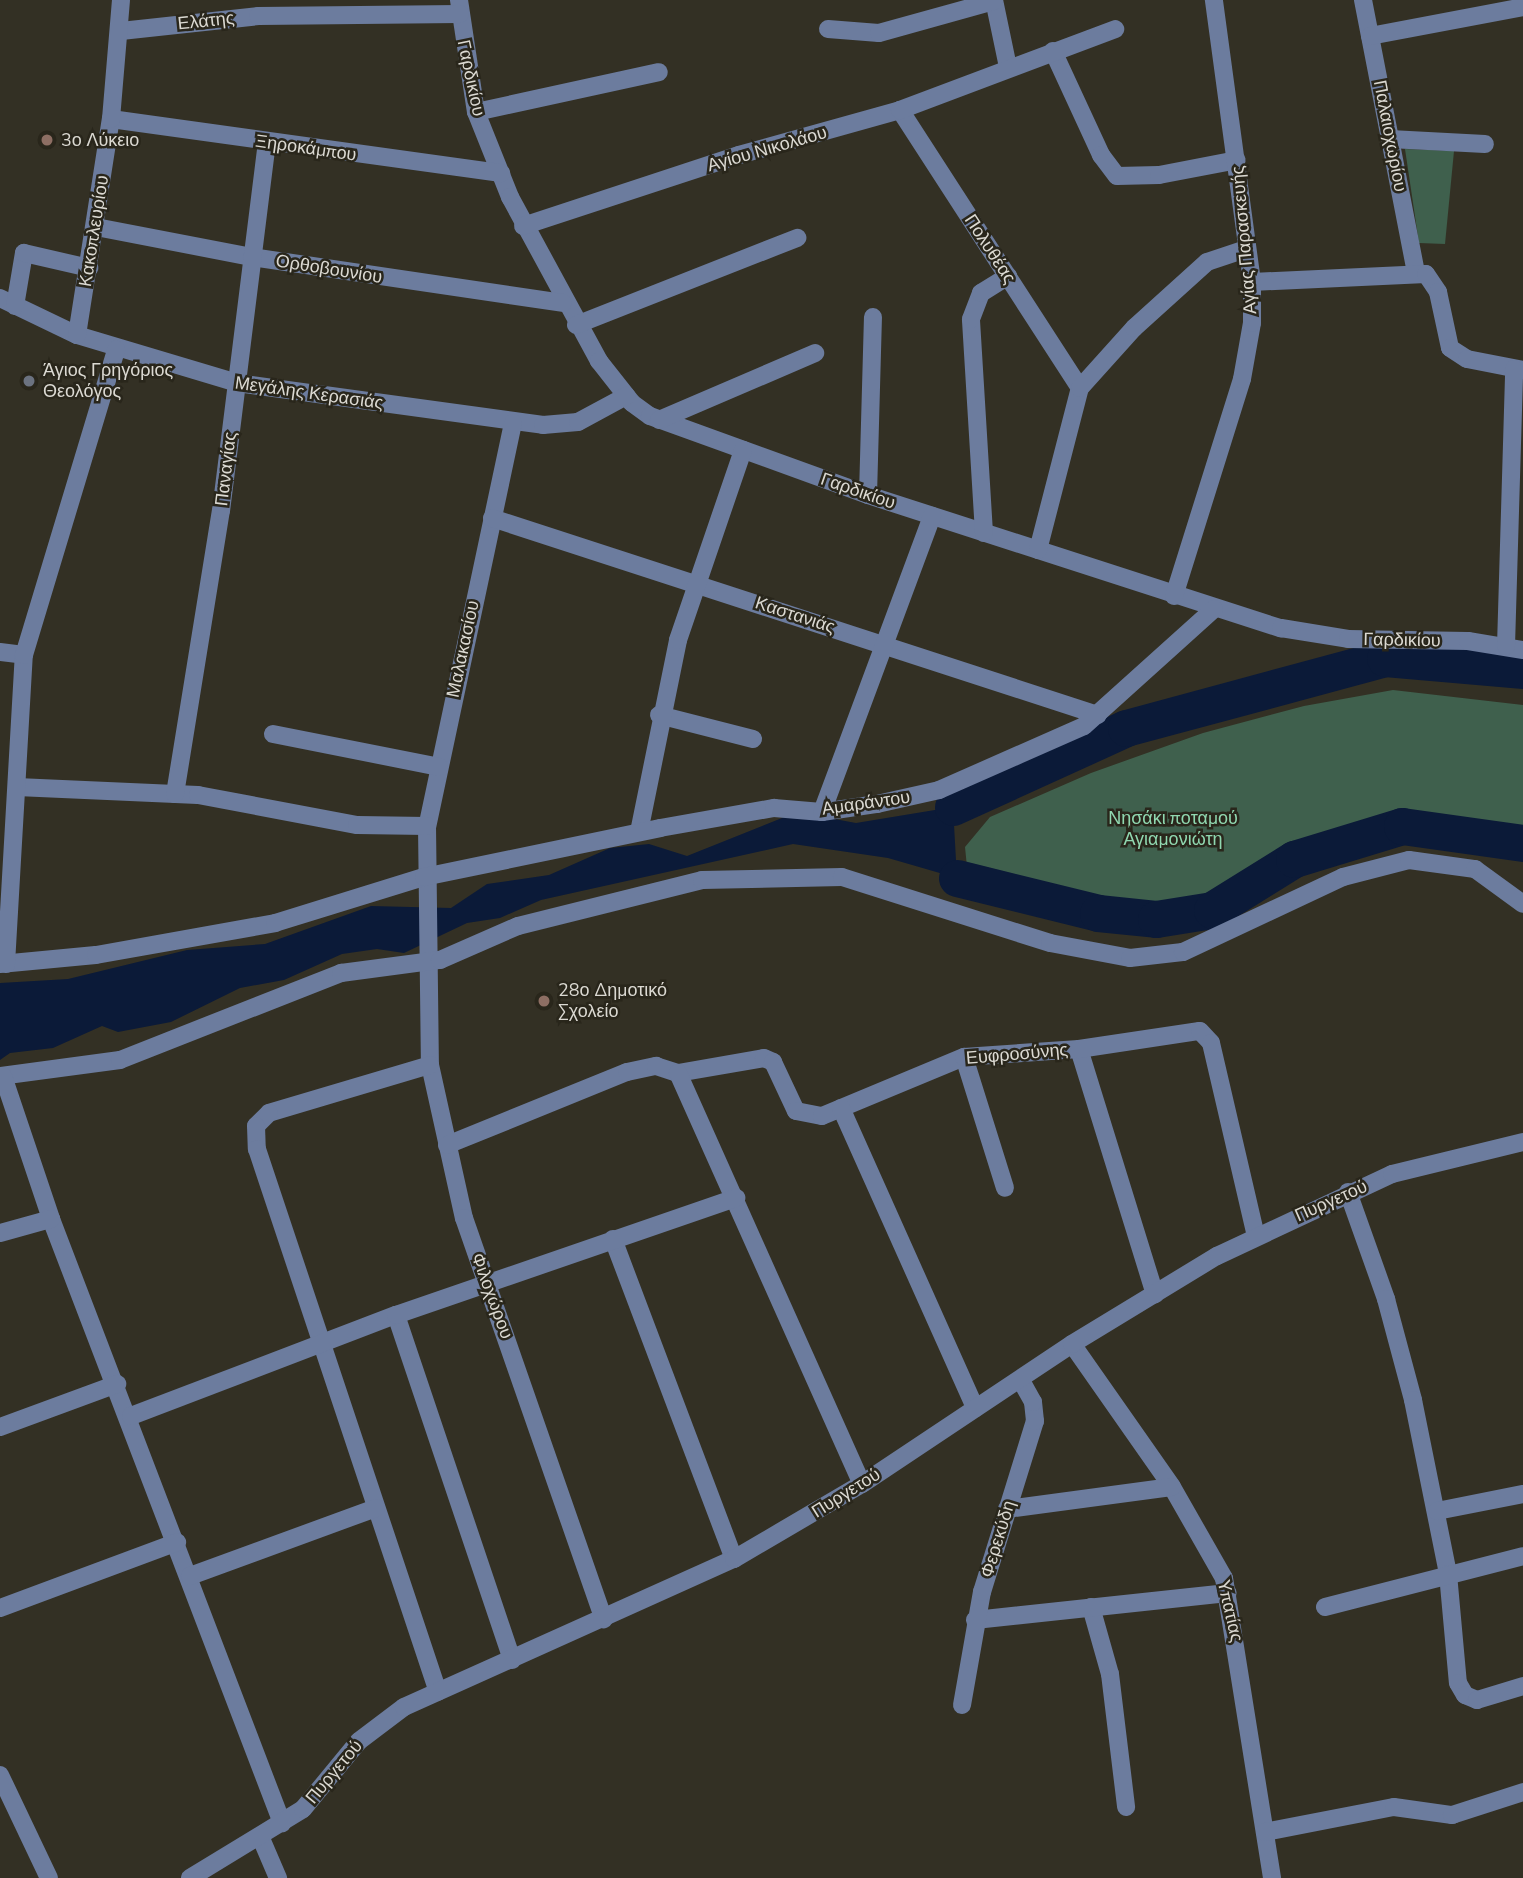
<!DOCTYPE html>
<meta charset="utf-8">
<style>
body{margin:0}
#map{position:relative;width:1523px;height:1878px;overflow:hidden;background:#333024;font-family:"Nunito Sans",sans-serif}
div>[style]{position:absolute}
.green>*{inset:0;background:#3f604d}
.water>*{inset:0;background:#0b1a38}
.river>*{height:37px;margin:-18.5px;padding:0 18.5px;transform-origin:18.5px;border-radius:18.5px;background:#0b1a38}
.minor>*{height:18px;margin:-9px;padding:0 9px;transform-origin:9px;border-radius:9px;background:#6c7c9e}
.dots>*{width:19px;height:19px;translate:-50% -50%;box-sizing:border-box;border:4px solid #29261b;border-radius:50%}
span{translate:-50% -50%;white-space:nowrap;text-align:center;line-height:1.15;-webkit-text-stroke:5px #29261b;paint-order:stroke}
.street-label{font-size:18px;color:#dbd9d2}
.poi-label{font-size:18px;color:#dbd9d2}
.left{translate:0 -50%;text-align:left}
.park-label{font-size:18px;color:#90d8b0}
</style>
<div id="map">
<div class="green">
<i style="clip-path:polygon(1405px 149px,1454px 151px,1445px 244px,1419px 243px)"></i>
<i style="clip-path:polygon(1393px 690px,1523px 705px,1523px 833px,1506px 833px,1449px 815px,1391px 822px,1288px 855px,1211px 901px,1174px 912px,1119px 911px,1053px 898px,972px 877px,967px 867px,965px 847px,990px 817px,1091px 773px,1203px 733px,1304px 706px)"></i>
</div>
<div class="water">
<i style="clip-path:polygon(953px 807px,957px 878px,888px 858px,793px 844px,541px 900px,500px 918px,467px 923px,404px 953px,377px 949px,342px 954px,284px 980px,240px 988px,171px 1022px,118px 1032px,102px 1026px,53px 1048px,10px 1053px,0 1060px,0 983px,68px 979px,187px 950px,265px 944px,371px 906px,451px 908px,487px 884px,549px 875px,610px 848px,649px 844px,687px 856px,797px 812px,856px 823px)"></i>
</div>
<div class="river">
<i style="left:953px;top:807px;width:190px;rotate:-24.5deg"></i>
<i style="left:1126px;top:728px;width:268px;rotate:-15.1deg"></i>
<i style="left:1385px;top:658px;width:139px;rotate:5deg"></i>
<i style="left:957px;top:878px;width:145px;rotate:13.9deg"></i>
<i style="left:1098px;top:913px;width:58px;rotate:5.9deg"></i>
<i style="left:1156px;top:919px;width:57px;rotate:-9.1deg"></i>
<i style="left:1212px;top:910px;width:97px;rotate:-31.9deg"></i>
<i style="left:1294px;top:859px;width:113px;rotate:-17deg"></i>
<i style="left:1402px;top:826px;width:122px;rotate:8deg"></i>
</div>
<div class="minor">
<i style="left:459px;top:0;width:113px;rotate:81.4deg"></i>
<i style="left:476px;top:112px;width:92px;rotate:68.2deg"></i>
<i style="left:510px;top:197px;width:187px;rotate:61.5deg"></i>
<i style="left:599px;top:361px;width:53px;rotate:51.8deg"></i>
<i style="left:632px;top:403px;width:22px;rotate:36deg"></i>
<i style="left:650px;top:416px;width:232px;rotate:19.9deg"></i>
<i style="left:868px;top:495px;width:434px;rotate:17.9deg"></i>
<i style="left:1281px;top:628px;width:68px;rotate:9.3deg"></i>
<i style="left:1348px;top:639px;width:120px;rotate:1deg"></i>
<i style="left:1468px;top:641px;width:56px;rotate:9.3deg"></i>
<i style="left:994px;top:0;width:68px;rotate:78.2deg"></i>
<i style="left:1363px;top:0;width:277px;rotate:79deg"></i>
<i style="left:828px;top:29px;width:51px;rotate:4.5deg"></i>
<i style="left:879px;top:33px;width:119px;rotate:-15.5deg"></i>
<i style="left:121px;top:31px;width:138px;rotate:-6.2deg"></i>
<i style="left:258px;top:16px;width:202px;rotate:-0.6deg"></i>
<i style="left:1370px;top:36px;width:156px;rotate:-10.7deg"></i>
<i style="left:1053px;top:51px;width:115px;rotate:65.2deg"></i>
<i style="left:1101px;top:155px;width:26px;rotate:53deg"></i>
<i style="left:1117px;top:176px;width:42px;rotate:-1.4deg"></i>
<i style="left:1159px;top:175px;width:79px;rotate:-10.9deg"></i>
<i style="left:900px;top:110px;width:331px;rotate:57.1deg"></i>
<i style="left:476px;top:112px;width:187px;rotate:-12.3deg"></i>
<i style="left:111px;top:119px;width:394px;rotate:7.9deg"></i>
<i style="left:1390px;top:139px;width:95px;rotate:3deg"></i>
<i style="left:523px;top:226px;width:227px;rotate:-18.2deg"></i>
<i style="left:739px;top:155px;width:167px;rotate:-15.6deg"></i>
<i style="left:900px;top:110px;width:230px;rotate:-20.6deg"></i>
<i style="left:96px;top:227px;width:159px;rotate:10.9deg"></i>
<i style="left:252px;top:257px;width:314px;rotate:8.4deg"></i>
<i style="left:1252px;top:282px;width:174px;rotate:-2.6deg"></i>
<i style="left:1426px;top:274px;width:22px;rotate:56deg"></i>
<i style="left:1438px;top:292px;width:57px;rotate:77.9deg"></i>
<i style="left:1450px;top:348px;width:20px;rotate:33deg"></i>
<i style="left:1467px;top:359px;width:57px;rotate:11.1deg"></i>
<i style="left:0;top:298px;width:85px;rotate:25.7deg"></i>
<i style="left:77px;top:335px;width:167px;rotate:16.7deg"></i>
<i style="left:237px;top:383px;width:309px;rotate:7.8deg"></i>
<i style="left:543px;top:425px;width:35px;rotate:-5deg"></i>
<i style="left:578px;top:422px;width:55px;rotate:-28.4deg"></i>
<i style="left:15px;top:306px;width:54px;rotate:-80.4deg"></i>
<i style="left:24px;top:253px;width:67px;rotate:13deg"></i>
<i style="left:576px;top:325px;width:238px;rotate:-21.5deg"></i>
<i style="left:77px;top:335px;width:219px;rotate:-81.1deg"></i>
<i style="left:111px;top:119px;width:119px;rotate:-85.2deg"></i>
<i style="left:659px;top:420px;width:170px;rotate:-23.2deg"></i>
<i style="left:513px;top:423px;width:412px;rotate:102deg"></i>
<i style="left:427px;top:826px;width:239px;rotate:89.3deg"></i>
<i style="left:430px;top:1065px;width:157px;rotate:77.5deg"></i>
<i style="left:464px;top:1218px;width:425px;rotate:70.8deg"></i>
<i style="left:868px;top:495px;width:178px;rotate:-88.4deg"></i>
<i style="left:492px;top:518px;width:637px;rotate:18.01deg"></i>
<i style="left:984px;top:533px;width:214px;rotate:-93.5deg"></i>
<i style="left:971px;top:319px;width:28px;rotate:-69deg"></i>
<i style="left:981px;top:293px;width:32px;rotate:-32deg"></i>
<i style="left:1038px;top:550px;width:167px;rotate:-75.5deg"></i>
<i style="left:1080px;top:388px;width:81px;rotate:-48deg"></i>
<i style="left:1134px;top:328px;width:98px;rotate:-42.1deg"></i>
<i style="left:1207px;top:262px;width:41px;rotate:-18.4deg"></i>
<i style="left:1174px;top:596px;width:227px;rotate:-72.6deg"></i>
<i style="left:1242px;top:379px;width:57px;rotate:-79.9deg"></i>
<i style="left:1252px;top:323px;width:41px;rotate:-90deg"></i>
<i style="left:1252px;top:282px;width:285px;rotate:-97.7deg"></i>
<i style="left:1506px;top:646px;width:277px;rotate:-88.3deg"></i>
<i style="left:0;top:652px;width:24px;rotate:7deg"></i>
<i style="left:659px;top:715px;width:97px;rotate:14.3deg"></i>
<i style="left:273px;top:734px;width:169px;rotate:11.2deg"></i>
<i style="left:17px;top:787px;width:181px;rotate:2.5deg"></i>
<i style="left:198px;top:795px;width:162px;rotate:10.7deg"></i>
<i style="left:357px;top:825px;width:70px;rotate:0.8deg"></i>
<i style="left:175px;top:794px;width:287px;rotate:-80.8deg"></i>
<i style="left:221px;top:511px;width:372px;rotate:-82.9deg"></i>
<i style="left:822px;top:812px;width:316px;rotate:-69.6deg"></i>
<i style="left:639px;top:832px;width:196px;rotate:-78.5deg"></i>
<i style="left:678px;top:640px;width:201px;rotate:-71.1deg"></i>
<i style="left:0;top:964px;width:96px;rotate:-5.4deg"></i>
<i style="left:96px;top:955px;width:182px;rotate:-10.1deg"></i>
<i style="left:275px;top:923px;width:156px;rotate:-17.2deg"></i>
<i style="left:424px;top:877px;width:241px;rotate:-11.7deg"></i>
<i style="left:660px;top:828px;width:116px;rotate:-10deg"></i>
<i style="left:774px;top:808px;width:48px;rotate:4.8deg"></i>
<i style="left:822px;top:812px;width:56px;rotate:-8.3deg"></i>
<i style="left:877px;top:804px;width:64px;rotate:-12.7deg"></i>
<i style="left:939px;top:790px;width:158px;rotate:-23.8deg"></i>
<i style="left:1084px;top:726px;width:175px;rotate:-42deg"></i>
<i style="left:6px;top:964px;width:310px;rotate:-86.7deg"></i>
<i style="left:24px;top:655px;width:319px;rotate:-73.2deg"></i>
<i style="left:1079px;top:1049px;width:257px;rotate:72.8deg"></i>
<i style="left:964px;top:1057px;width:137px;rotate:72.6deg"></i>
<i style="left:430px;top:1065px;width:168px;rotate:163.4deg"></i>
<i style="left:269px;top:1113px;width:18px;rotate:135deg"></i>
<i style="left:256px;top:1126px;width:23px;rotate:88deg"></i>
<i style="left:257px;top:1149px;width:572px;rotate:71.57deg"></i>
<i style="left:678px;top:1073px;width:87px;rotate:-9.9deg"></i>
<i style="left:764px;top:1058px;width:10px;rotate:24deg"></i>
<i style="left:773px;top:1062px;width:54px;rotate:64.9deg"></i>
<i style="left:796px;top:1111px;width:26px;rotate:11deg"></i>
<i style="left:822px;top:1116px;width:154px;rotate:-22.6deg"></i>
<i style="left:964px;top:1057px;width:115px;rotate:-4deg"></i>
<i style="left:1079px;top:1049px;width:122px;rotate:-8.5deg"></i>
<i style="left:1200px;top:1031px;width:16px;rotate:47deg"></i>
<i style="left:1211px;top:1043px;width:199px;rotate:76.9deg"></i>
<i style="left:0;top:1076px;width:121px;rotate:-7.6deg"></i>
<i style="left:120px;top:1060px;width:238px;rotate:-21.5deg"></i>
<i style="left:341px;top:973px;width:100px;rotate:-7.5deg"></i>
<i style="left:440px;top:960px;width:85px;rotate:-23.6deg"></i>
<i style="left:518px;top:926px;width:190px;rotate:-14deg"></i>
<i style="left:702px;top:880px;width:140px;rotate:-1.2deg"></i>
<i style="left:842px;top:877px;width:218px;rotate:17.6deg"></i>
<i style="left:1050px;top:943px;width:81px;rotate:10.6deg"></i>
<i style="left:1130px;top:958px;width:53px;rotate:-6.5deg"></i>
<i style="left:1183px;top:952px;width:177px;rotate:-25.1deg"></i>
<i style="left:1343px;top:877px;width:68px;rotate:-14.4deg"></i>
<i style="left:1409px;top:860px;width:67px;rotate:7.8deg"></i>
<i style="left:1475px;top:869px;width:59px;rotate:36.1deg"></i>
<i style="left:3px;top:1076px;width:151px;rotate:71.4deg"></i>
<i style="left:51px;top:1219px;width:647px;rotate:69.07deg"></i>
<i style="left:841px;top:1108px;width:329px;rotate:65.9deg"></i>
<i style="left:447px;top:1145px;width:194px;rotate:-22.1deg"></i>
<i style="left:627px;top:1072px;width:30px;rotate:-12deg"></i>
<i style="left:656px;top:1066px;width:23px;rotate:18deg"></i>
<i style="left:678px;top:1073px;width:450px;rotate:65.9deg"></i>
<i style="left:1348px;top:1192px;width:114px;rotate:70.4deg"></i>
<i style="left:1386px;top:1299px;width:105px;rotate:75deg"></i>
<i style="left:1413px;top:1400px;width:177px;rotate:78.6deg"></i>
<i style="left:1448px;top:1574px;width:109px;rotate:84.8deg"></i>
<i style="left:1458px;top:1683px;width:14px;rotate:60deg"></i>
<i style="left:1465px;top:1695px;width:13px;rotate:23deg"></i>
<i style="left:1477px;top:1700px;width:48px;rotate:-16.9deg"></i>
<i style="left:0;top:1233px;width:53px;rotate:-15.4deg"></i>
<i style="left:613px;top:1239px;width:342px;rotate:69.3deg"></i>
<i style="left:396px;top:1315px;width:364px;rotate:71.4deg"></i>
<i style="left:1072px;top:1344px;width:174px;rotate:55deg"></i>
<i style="left:1172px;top:1487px;width:105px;rotate:60.3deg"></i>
<i style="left:1224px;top:1578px;width:304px;rotate:80.9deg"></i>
<i style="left:131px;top:1416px;width:284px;rotate:-20.9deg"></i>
<i style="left:396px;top:1315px;width:360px;rotate:-19deg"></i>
<i style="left:0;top:1427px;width:125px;rotate:-20.2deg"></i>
<i style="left:1007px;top:1509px;width:166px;rotate:-7.6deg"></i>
<i style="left:1437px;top:1511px;width:88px;rotate:-11.2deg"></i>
<i style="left:190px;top:1576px;width:198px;rotate:-20.1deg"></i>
<i style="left:1091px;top:1607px;width:70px;rotate:74.2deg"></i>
<i style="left:1110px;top:1674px;width:134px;rotate:83.1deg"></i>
<i style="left:1325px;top:1607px;width:204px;rotate:-14.4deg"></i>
<i style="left:0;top:1608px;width:189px;rotate:-20.4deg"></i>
<i style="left:975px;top:1620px;width:254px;rotate:-6.1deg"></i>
<i style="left:962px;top:1705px;width:115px;rotate:-80deg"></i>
<i style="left:982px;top:1592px;width:179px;rotate:-72.8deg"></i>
<i style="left:1035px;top:1421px;width:19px;rotate:-96deg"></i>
<i style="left:1033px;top:1402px;width:26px;rotate:-119deg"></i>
<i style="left:0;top:1775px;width:114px;rotate:64.6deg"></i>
<i style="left:1265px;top:1832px;width:131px;rotate:-11deg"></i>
<i style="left:1394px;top:1807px;width:59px;rotate:7.9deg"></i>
<i style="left:1452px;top:1815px;width:75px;rotate:-17.9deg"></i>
<i style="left:260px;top:1836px;width:46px;rotate:66.8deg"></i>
<i style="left:190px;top:1878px;width:132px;rotate:-31.4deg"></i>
<i style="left:303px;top:1809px;width:88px;rotate:-50.5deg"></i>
<i style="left:359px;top:1741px;width:56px;rotate:-37.1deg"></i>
<i style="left:404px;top:1707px;width:362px;rotate:-24.2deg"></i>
<i style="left:734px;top:1559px;width:148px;rotate:-30.4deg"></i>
<i style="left:862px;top:1484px;width:252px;rotate:-33.7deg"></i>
<i style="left:1072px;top:1344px;width:170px;rotate:-31.3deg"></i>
<i style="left:1217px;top:1256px;width:193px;rotate:-25.1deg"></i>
<i style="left:1392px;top:1174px;width:135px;rotate:-13.7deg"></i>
</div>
<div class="dots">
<i style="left:47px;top:140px;background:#8d6e63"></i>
<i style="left:29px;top:381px;background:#6b7280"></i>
<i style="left:544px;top:1001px;background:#8d6e63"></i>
</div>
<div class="street-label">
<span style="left:206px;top:21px;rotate:-6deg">Ελάτης</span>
<span style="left:471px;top:78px;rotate:78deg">Γαρδικίου</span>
<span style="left:1390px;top:136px;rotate:79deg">Παλαιοχωρίου</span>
<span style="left:306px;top:148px;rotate:8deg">Ξηροκάμπου</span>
<span style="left:767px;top:149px;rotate:-16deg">Αγίου Νικολάου</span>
<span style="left:94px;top:231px;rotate:-81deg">Κακοπλευρίου</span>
<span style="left:1244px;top:240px;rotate:-95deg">Αγίας Παρασκευής</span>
<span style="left:990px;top:249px;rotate:57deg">Πολυθέας</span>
<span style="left:329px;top:269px;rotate:9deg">Ορθοβουνίου</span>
<span style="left:309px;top:393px;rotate:8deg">Μεγάλης Κερασιάς</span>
<span style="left:226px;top:469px;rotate:-83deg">Παναγίας</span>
<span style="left:858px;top:491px;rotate:19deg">Γαρδικίου</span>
<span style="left:795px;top:615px;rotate:18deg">Καστανιάς</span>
<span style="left:1402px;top:640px;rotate:1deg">Γαρδικίου</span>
<span style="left:463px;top:649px;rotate:-78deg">Μαλακασίου</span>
<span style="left:866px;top:803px;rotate:-8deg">Αμαράντου</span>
<span style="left:1017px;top:1054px;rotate:-5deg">Ευφροσύνης</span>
<span style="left:1331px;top:1201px;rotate:-24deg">Πυργετού</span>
<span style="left:492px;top:1296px;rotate:70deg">Φιλοχώρου</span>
<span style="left:846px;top:1493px;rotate:-32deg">Πυργετού</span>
<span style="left:998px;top:1539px;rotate:-73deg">Φερεκύδη</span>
<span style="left:1230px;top:1611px;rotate:77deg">Υπατίας</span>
<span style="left:334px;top:1772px;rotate:-50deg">Πυργετού</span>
</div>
<div class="poi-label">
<span class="left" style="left:61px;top:140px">3ο Λύκειο</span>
<span class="left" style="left:43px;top:381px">Άγιος Γρηγόριος<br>Θεολόγος</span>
<span class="left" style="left:558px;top:1001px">28ο Δημοτικό<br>Σχολείο</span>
</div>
<div class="park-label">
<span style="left:1173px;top:829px">Νησάκι ποταμού<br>Αγιαμονιώτη</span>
</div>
</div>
